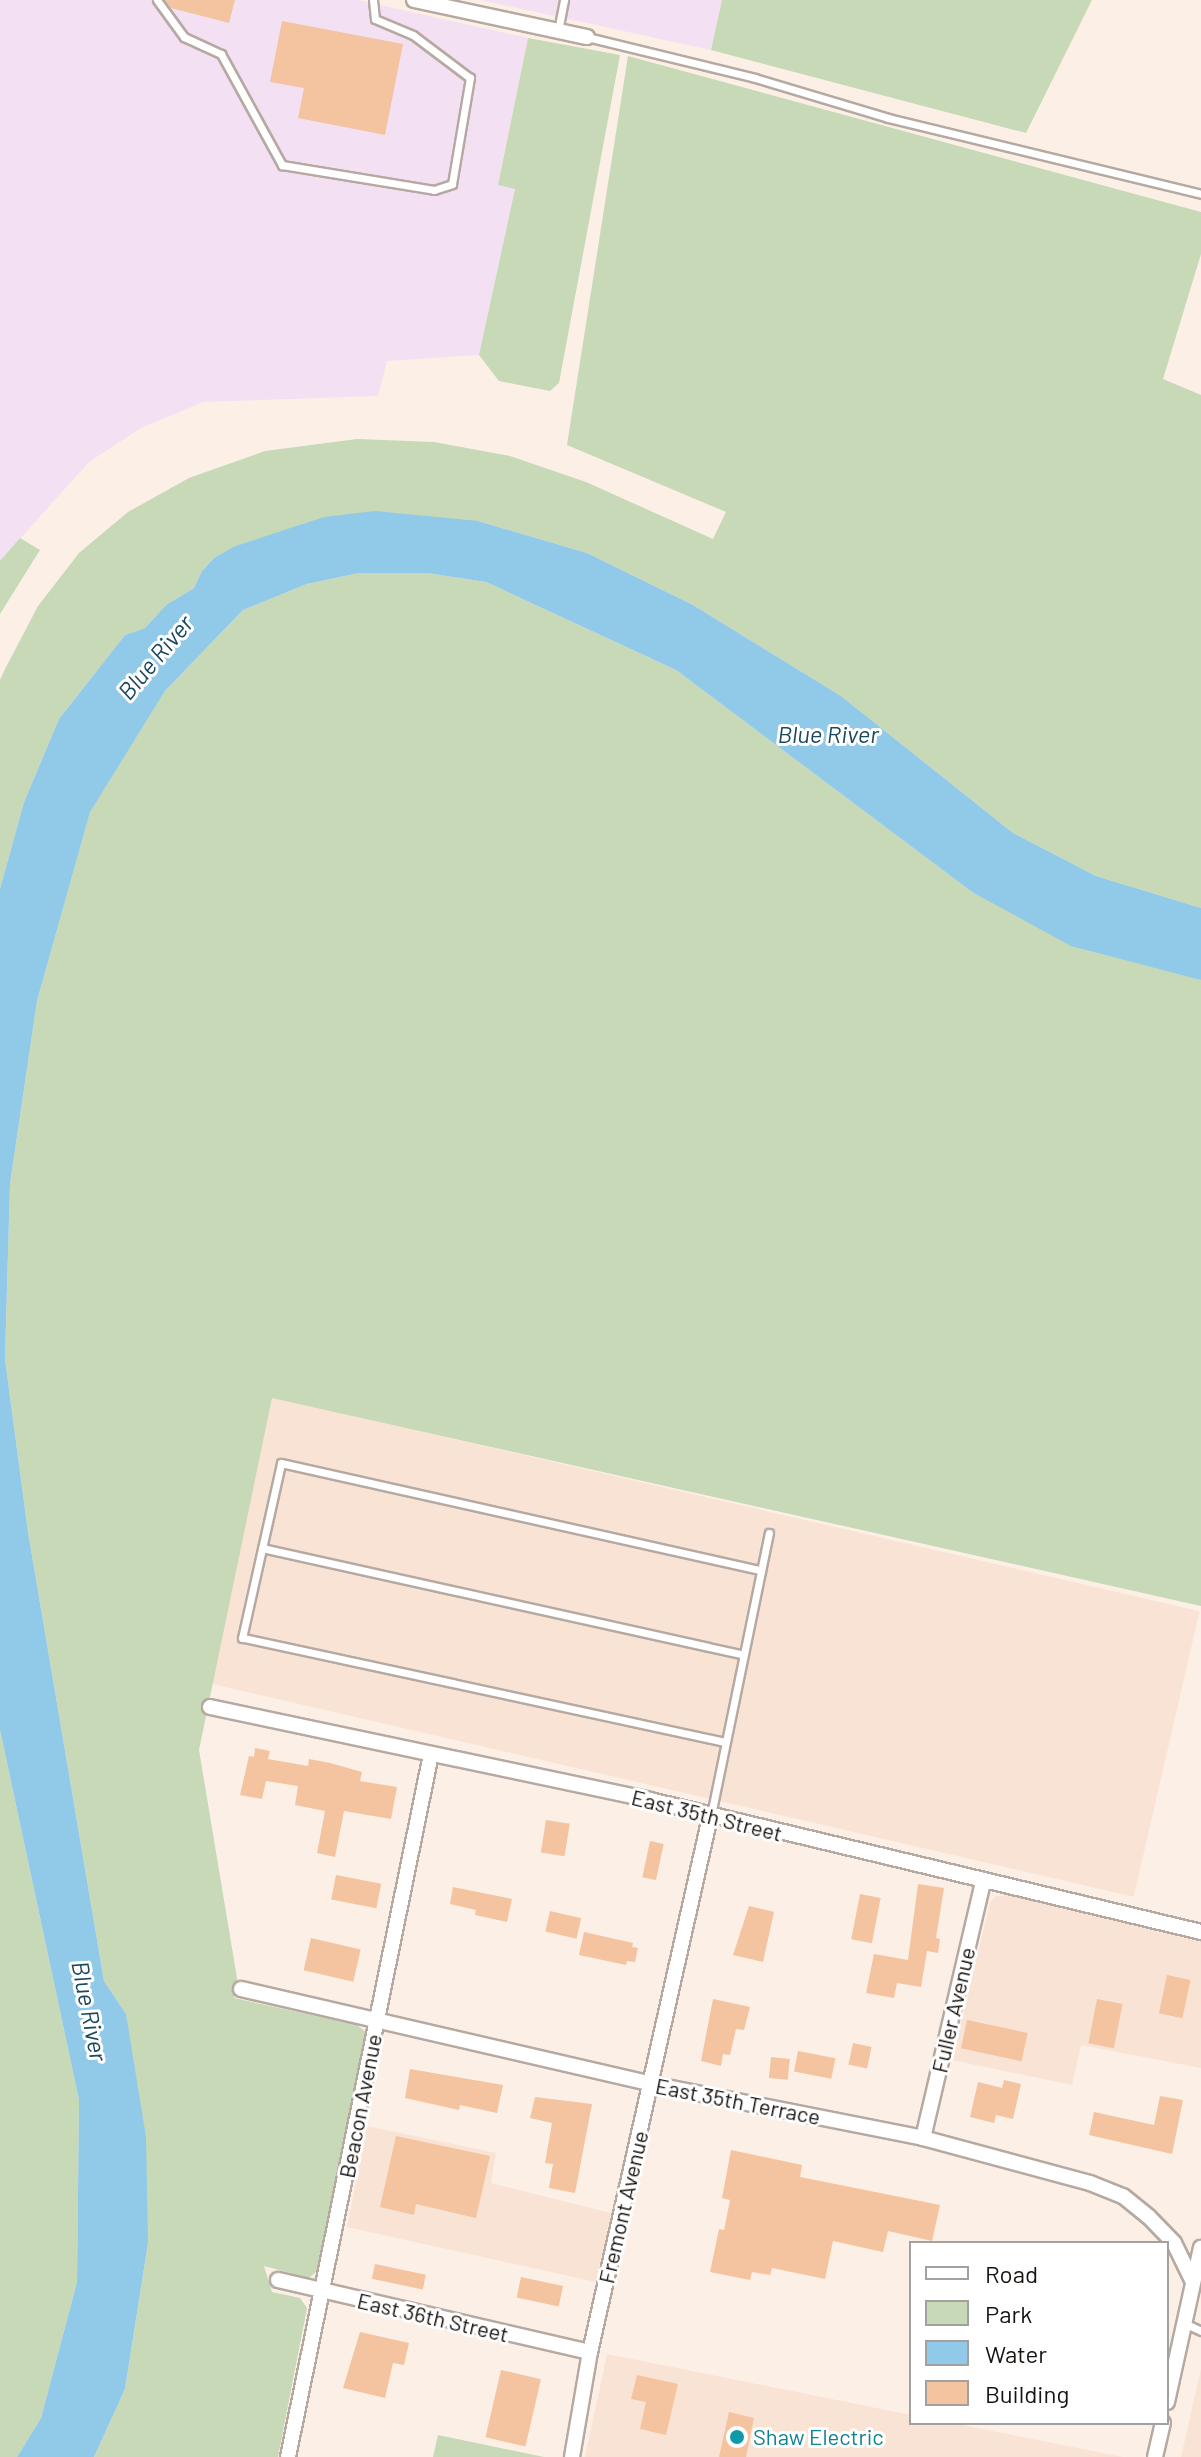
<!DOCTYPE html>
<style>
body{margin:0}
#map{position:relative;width:1201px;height:2457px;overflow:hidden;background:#fcefe6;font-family:Barlow,sans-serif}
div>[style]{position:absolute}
.commercial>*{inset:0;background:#f3e1f3}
.industrial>*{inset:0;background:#f9e3d5;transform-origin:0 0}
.green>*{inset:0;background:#c7d9b7}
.water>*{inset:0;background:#91c9e9}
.building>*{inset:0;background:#f3c49f;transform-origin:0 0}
.roads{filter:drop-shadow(2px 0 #b5a9a1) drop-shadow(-2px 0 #b5a9a1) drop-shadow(0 2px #b5a9a1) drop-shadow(0 -2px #b5a9a1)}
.lane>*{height:7px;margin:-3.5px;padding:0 3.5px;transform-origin:3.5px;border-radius:3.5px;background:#fff}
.street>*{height:14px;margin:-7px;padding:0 7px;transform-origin:7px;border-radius:7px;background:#fff}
.dots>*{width:22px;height:22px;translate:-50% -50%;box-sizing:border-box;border:4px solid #fff;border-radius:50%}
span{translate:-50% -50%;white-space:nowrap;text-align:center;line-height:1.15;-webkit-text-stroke:6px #fff;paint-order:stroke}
.street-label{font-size:22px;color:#171310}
.culture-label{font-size:22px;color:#0d838f}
.left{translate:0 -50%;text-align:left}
.water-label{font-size:24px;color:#1b485e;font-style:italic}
.legend{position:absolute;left:909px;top:2241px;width:260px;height:184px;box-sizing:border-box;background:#fff;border:2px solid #a2a19f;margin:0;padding:10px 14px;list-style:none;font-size:24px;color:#171310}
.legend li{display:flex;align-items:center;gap:16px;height:40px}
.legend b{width:40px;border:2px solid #a2a19f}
</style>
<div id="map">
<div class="commercial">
<i style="clip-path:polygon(0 0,358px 0,528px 38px,498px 184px,515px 189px,479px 355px,387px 361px,378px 396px,203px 402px,141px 428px,89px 462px,0 561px)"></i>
<i style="clip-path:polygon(480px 0,722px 0,711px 50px)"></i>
</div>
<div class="industrial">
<i style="left:272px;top:1397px;width:952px;height:293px;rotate:13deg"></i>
<i style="clip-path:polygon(1008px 1895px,1201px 1942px,1201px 2068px,1081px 2045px,1072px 2085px,952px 2060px,990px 1903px,996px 1896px)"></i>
<i style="clip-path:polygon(367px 2126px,496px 2153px,491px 2183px,611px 2213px,596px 2282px,347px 2227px)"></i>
<i style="clip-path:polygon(607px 2354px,911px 2415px,911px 2423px,952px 2423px,1123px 2457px,585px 2457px)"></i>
<i style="clip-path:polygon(1201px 2369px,1201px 2457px,1181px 2457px)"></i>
</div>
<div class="green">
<i style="clip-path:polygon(722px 0,1092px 0,1026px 133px,711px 50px)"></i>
<i style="clip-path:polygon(528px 38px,620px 55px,559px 383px,550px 391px,499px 381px,479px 355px,515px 189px,498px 185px)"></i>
<i style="clip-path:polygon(628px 56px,1201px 212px,1201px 254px,1163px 379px,1201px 395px,1201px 908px,1096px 876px,1013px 833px,841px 696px,693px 605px,587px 553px,478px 521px,233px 547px,214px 558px,202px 571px,194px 588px,166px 605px,145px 628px,125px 635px,59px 719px,24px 802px,0 889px,0 680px,4px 671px,38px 606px,79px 553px,128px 512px,189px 478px,265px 451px,357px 439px,434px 442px,510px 456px,586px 482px,713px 539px,726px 512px,567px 445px)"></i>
<i style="clip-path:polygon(20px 538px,40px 550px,0 614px,0 561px)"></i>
<i style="clip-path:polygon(359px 573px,427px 573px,486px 582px,676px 670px,972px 892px,1201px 980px,1201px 1606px,272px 1398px,199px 1750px,237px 1978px,234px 1998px,357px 2025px,367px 2033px,317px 2271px,309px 2278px,264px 2266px,272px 2292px,300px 2298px,307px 2308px,278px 2457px,94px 2457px,125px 2389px,148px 2243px,126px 2014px,104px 1981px,28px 1532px,5px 1359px,10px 1184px,37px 1001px,90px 811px,165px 691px,243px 610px,307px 584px)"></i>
<i style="clip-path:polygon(0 1730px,79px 2100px,77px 2282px,41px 2418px,17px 2457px,0 2457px)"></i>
<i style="clip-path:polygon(438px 2435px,544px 2457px,433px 2457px)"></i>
</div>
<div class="water">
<i style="clip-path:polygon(375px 511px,478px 521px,587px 553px,693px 605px,841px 696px,1013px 833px,1096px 876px,1201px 908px,1201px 980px,1071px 946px,972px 892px,676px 670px,486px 582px,427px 573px,359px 573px,307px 584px,243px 610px,165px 691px,90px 812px,37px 1001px,10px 1184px,5px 1359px,28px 1532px,104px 1981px,126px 2014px,146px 2137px,148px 2243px,125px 2389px,94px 2457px,17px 2457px,41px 2418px,77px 2282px,79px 2100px,0 1730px,0 889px,24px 802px,59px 719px,125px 635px,145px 628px,166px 605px,194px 588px,202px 571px,214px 558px,233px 547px,324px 517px)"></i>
</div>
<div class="building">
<i style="clip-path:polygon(165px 0,235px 0,229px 23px,171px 8px)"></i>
<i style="clip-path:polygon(282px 21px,403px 44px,385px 135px,298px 118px,304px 88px,270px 82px)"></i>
<i style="clip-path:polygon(255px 1748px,270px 1751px,268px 1759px,308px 1766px,309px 1759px,330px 1763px,362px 1772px,360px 1781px,397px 1787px,391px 1819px,344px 1811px,335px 1857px,317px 1853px,325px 1811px,295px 1805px,298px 1786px,266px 1781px,262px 1799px,240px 1795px,249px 1756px,254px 1757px)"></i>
<i style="left:546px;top:1820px;width:24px;height:33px;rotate:9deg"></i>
<i style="left:650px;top:1841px;width:14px;height:37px;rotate:12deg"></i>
<i style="left:336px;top:1875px;width:46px;height:25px;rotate:11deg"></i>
<i style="clip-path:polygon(918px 1884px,944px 1888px,936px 1938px,940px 1939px,938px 1953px,927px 1951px,921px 1987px,897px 1983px,894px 1998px,866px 1993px,874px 1954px,908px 1960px)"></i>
<i style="clip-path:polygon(453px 1887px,512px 1899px,507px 1922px,475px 1915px,476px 1910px,450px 1904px)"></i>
<i style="left:860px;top:1894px;width:21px;height:46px;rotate:11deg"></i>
<i style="clip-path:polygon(749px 1906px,774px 1912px,763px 1962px,733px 1955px)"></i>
<i style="left:550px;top:1911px;width:32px;height:21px;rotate:13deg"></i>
<i style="clip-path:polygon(584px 1932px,633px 1943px,632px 1947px,638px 1948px,635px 1962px,627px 1961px,626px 1965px,579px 1955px)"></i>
<i style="left:311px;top:1938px;width:51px;height:33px;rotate:13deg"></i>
<i style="left:1167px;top:1975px;width:24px;height:39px;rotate:12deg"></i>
<i style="clip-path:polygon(713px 1999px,750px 2007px,744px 2030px,736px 2029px,730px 2055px,723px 2054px,721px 2066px,701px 2061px)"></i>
<i style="left:1097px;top:1999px;width:26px;height:45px;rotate:11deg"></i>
<i style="left:967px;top:2020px;width:62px;height:29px;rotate:12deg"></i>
<i style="left:853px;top:2043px;width:19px;height:22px;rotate:12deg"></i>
<i style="left:798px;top:2051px;width:38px;height:21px;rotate:11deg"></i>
<i style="left:771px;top:2057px;width:19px;height:21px;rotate:6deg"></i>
<i style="clip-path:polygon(410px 2069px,503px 2085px,497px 2113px,460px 2105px,459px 2110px,405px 2098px)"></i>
<i style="clip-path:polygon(1004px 2080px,1021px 2084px,1013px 2119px,996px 2115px,994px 2123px,970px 2117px,978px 2082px,1002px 2088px)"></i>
<i style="clip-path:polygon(1160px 2096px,1183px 2100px,1172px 2154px,1089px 2135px,1094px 2112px,1154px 2125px)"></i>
<i style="clip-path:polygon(535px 2097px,592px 2104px,575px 2193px,549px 2188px,553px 2164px,545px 2163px,552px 2123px,530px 2118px)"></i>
<i style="clip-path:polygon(396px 2136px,490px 2156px,476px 2218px,416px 2204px,414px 2215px,380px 2207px)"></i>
<i style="clip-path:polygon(731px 2150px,802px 2165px,800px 2177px,940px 2205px,932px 2241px,888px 2231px,883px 2252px,833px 2241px,825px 2279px,772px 2268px,770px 2275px,752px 2272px,750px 2280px,710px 2272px,719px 2229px,724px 2230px,730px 2200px,722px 2198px)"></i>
<i style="left:375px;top:2264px;width:52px;height:15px;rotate:12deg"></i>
<i style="left:521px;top:2277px;width:43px;height:21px;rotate:12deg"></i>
<i style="clip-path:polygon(360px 2332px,409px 2343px,404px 2365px,393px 2363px,385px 2398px,343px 2388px)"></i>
<i style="left:501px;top:2370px;width:41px;height:69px;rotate:13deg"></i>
<i style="clip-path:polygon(637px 2375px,678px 2384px,666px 2435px,640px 2429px,646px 2402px,631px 2399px)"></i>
<i style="clip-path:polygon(729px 2412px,754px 2418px,746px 2457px,719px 2457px)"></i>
</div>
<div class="roads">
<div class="lane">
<i style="left:157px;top:0;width:46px;rotate:53.9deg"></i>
<i style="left:184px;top:37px;width:41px;rotate:24.7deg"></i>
<i style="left:221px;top:54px;width:127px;rotate:61.2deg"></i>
<i style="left:282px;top:165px;width:154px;rotate:9.3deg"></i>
<i style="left:434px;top:190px;width:19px;rotate:-18deg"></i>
<i style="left:452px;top:184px;width:108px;rotate:-80.4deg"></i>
<i style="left:470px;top:78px;width:71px;rotate:-143deg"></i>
<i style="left:413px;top:35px;width:41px;rotate:-157.2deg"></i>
<i style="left:375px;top:19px;width:19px;rotate:-96deg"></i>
<i style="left:558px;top:31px;width:32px;rotate:-79deg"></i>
<i style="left:587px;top:37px;width:173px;rotate:13.7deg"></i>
<i style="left:755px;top:78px;width:139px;rotate:16.7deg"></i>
<i style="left:888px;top:118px;width:322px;rotate:13.6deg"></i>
<i style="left:262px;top:1548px;width:493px;rotate:12.5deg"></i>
<i style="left:725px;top:1742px;width:494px;rotate:-167.8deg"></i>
<i style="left:242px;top:1638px;width:179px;rotate:-77.4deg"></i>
<i style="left:281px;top:1463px;width:492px;rotate:12.6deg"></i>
<i style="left:711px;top:1815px;width:288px;rotate:-78.4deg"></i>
<i style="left:1184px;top:2323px;width:19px;rotate:25deg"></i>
</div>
<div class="street">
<i style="left:414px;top:0;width:177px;rotate:12.1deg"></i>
<i style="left:210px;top:1707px;width:450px;rotate:11.9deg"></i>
<i style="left:650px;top:1800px;width:567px;rotate:13.47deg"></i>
<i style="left:241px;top:1989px;width:421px;rotate:13deg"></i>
<i style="left:651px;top:2084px;width:277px;rotate:11.2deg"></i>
<i style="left:923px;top:2138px;width:173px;rotate:15.1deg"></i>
<i style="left:1090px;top:2183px;width:35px;rotate:22deg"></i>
<i style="left:1123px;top:2196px;width:33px;rotate:39deg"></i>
<i style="left:1149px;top:2217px;width:36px;rotate:46deg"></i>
<i style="left:1174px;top:2243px;width:43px;rotate:64deg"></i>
<i style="left:923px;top:2138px;width:263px;rotate:-76.8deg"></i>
<i style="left:278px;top:2280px;width:320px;rotate:13deg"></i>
<i style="left:1167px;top:2402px;width:158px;rotate:-77.6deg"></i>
<i style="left:288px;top:2457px;width:717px;rotate:-78.5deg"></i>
<i style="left:572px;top:2457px;width:107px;rotate:-80.3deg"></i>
<i style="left:590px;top:2352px;width:548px;rotate:-77.36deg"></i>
<i style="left:1155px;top:2457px;width:35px;rotate:-77deg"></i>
</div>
</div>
<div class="dots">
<i style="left:737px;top:2437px;background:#0f9aa8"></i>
</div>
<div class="street-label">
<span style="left:707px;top:1815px;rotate:14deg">East 35th Street</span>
<span style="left:953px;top:2010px;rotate:-77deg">Fuller Avenue</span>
<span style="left:738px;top:2101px;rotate:11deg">East 35th Terrace</span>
<span style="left:360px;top:2106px;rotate:-79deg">Beacon Avenue</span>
<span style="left:623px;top:2207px;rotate:-77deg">Fremont Avenue</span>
<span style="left:433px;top:2317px;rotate:13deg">East 36th Street</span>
</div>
<div class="culture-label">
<span class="left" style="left:753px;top:2437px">Shaw Electric</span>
</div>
<div class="water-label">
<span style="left:155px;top:657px;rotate:-50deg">Blue River</span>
<span style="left:828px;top:734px">Blue River</span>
<span style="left:90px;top:2011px;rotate:79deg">Blue River</span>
</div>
<ul class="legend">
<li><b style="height:10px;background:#fff"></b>Road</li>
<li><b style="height:22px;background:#c7d9b7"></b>Park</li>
<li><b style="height:22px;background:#91c9e9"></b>Water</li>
<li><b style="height:22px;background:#f3c49f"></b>Building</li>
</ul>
</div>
